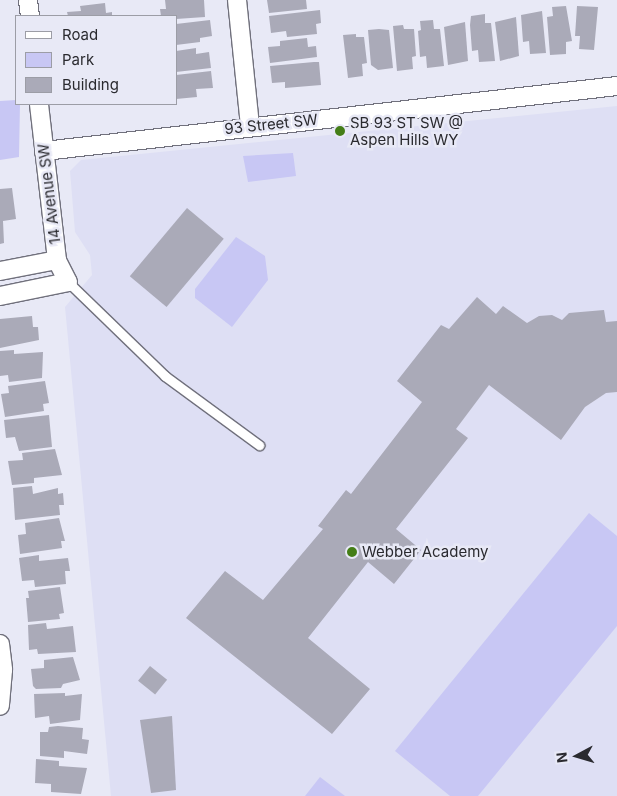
<!DOCTYPE html>
<style>
body{margin:0}
#map{position:relative;width:617px;height:796px;overflow:hidden;background:#e8e9f6;font-family:Inter,sans-serif}
div>[style]{position:absolute}
.built>*{inset:0;background:#dedff4}
.green>*{inset:0;background:#c8c7f4}
.building>*{inset:0;background:#aaaab8;transform-origin:0 0}
.roads{filter:drop-shadow(1px 0 #70707c) drop-shadow(-1px 0 #70707c) drop-shadow(0 1px #70707c) drop-shadow(0 -1px #70707c)}
.service>*{height:9px;margin:-4.5px;padding:0 4.5px;transform-origin:4.5px;border-radius:4.5px;background:#fff}
.minor>*{height:18px;margin:-9px;padding:0 9px;transform-origin:9px;border-radius:9px;background:#fff}
.dots>*{width:14px;height:14px;translate:-50% -50%;box-sizing:border-box;border:2px solid #e8e9f6;border-radius:50%}
span{translate:-50% -50%;white-space:nowrap;text-align:center;line-height:1.15;-webkit-text-stroke:5px #e8e9f6;paint-order:stroke}
.poi-label{font-size:15px;color:#2a2a2f}
.left{translate:0 -50%;text-align:left}
.street-label{font-size:15px;color:#2a2a2f}
.legend{position:absolute;left:15px;top:15px;width:162px;height:90px;box-sizing:border-box;background:#e8e9f6;border:1px solid #9c9da6;margin:0;padding:6px 9px;list-style:none;font-size:15px;color:#2a2a2f}
.legend li{display:flex;align-items:center;gap:10px;height:25px}
.legend b{width:25px;border:1px solid #9c9da6}
.north{position:absolute;left:552px;top:731px;width:50px;height:50px;-webkit-text-stroke:4px #e8e9f6;paint-order:stroke;rotate:264deg;font-size:14px;font-weight:700;line-height:20px;text-align:center;color:#2a2a2f}
.north::after{content:'';display:block;margin:auto;width:18px;height:22px;background:#2a2a2f;clip-path:polygon(50% 0,100% 100%,50% 72%,0 100%)}
</style>
<div id="map">
<div class="built">
<i style="clip-path:polygon(617px 106px,617px 796px,111px 796px,65px 307px,92px 275px,90px 255px,75px 232px,70px 171px,81px 160px)"></i>
</div>
<div class="green">
<i style="clip-path:polygon(16px 100px,16px 104px,20px 104px,19px 157px,0 160px,0 101px)"></i>
<i style="clip-path:polygon(293px 153px,296px 176px,248px 182px,243px 156px)"></i>
<i style="clip-path:polygon(236px 237px,265px 256px,268px 280px,232px 327px,195px 298px,195px 289px)"></i>
<i style="clip-path:polygon(589px 513px,617px 536px,617px 626px,478px 796px,450px 796px,395px 751px)"></i>
<i style="clip-path:polygon(320px 777px,345px 796px,305px 796px)"></i>
</div>
<div class="building">
<i style="clip-path:polygon(165px 0,204px 0,205px 17px,176px 19px,176px 16px,161px 16px,160px 9px,166px 9px)"></i>
<i style="clip-path:polygon(267px 0,306px 0,307px 9px,269px 13px)"></i>
<i style="clip-path:polygon(105px 3px,106px 13px,112px 12px,112px 16px,68px 16px,67px 12px,81px 11px,80px 6px)"></i>
<i style="clip-path:polygon(566px 6px,572px 41px,566px 42px,566px 54px,550px 55px,547px 17px,553px 16px,552px 7px)"></i>
<i style="clip-path:polygon(577px 6px,598px 7px,594px 50px,579px 49px,580px 36px,575px 36px)"></i>
<i style="clip-path:polygon(320px 10px,321px 23px,316px 24px,317px 34px,287px 37px,286px 31px,271px 33px,269px 16px)"></i>
<i style="clip-path:polygon(542px 11px,546px 53px,530px 54px,529px 41px,523px 42px,521px 15px)"></i>
<i style="clip-path:polygon(485px 14px,485px 23px,491px 23px,495px 61px,479px 62px,478px 50px,472px 51px,470px 25px,471px 16px)"></i>
<i style="clip-path:polygon(516px 17px,519px 56px,500px 61px,495px 22px)"></i>
<i style="clip-path:polygon(210px 20px,212px 36px,200px 38px,200px 42px,176px 45px,176px 24px)"></i>
<i style="clip-path:polygon(433px 20px,434px 29px,440px 29px,444px 66px,427px 68px,426px 56px,420px 57px,418px 31px,421px 30px,420px 21px)"></i>
<i style="clip-path:polygon(465px 22px,468px 61px,448px 65px,444px 27px)"></i>
<i style="clip-path:polygon(403px 25px,404px 29px,414px 29px,416px 56px,412px 57px,413px 69px,397px 71px,393px 26px)"></i>
<i style="clip-path:polygon(379px 29px,389px 30px,393px 68px,378px 70px,371px 65px,368px 30px)"></i>
<i style="clip-path:polygon(356px 34px,356px 37px,364px 37px,367px 63px,362px 64px,363px 76px,348px 78px,343px 35px)"></i>
<i style="clip-path:polygon(307px 38px,308px 47px,316px 46px,317px 57px,270px 63px,268px 47px,280px 46px,280px 41px)"></i>
<i style="clip-path:polygon(196px 48px,196px 54px,209px 52px,211px 68px,176px 72px,176px 51px)"></i>
<i style="clip-path:polygon(314px 62px,319px 62px,321px 85px,285px 88px,285px 82px,272px 83px,270px 66px)"></i>
<i style="clip-path:polygon(211px 71px,213px 88px,196px 89px,197px 97px,176px 99px,176px 75px)"></i>
<i style="clip-path:polygon(12px 188px,16px 219px,3px 221px,4px 243px,0 244px,0 189px)"></i>
<i style="left:187px;top:208px;width:48px;height:89px;rotate:40deg"></i>
<i style="clip-path:polygon(477px 297px,496px 314px,503px 306px,527px 323px,539px 316px,552px 315px,562px 320px,569px 313px,604px 310px,606px 322px,617px 321px,617px 392px,606px 393px,585px 407px,561px 440px,489px 385px,456px 429px,468px 438px,396px 529px,421px 550px,394px 584px,368px 562px,308px 638px,370px 689px,332px 734px,186px 618px,225px 571px,263px 600px,323px 529px,318px 526px,346px 490px,351px 494px,422px 402px,397px 381px,441px 325px,449px 329px)"></i>
<i style="clip-path:polygon(32px 316px,33px 327px,38px 327px,39px 340px,0 348px,0 319px)"></i>
<i style="clip-path:polygon(14px 350px,14px 354px,43px 352px,42px 378px,9px 382px,8px 375px,0 376px,0 351px)"></i>
<i style="clip-path:polygon(45px 381px,49px 403px,43px 404px,44px 411px,5px 417px,1px 394px,9px 393px,8px 386px)"></i>
<i style="clip-path:polygon(49px 415px,52px 447px,19px 451px,15px 437px,6px 438px,4px 420px)"></i>
<i style="clip-path:polygon(55px 449px,62px 475px,34px 478px,34px 483px,12px 485px,8px 461px,23px 460px,22px 453px)"></i>
<i style="clip-path:polygon(32px 486px,33px 494px,58px 488px,58px 494px,63px 493px,64px 505px,59px 505px,60px 515px,15px 520px,13px 488px)"></i>
<i style="clip-path:polygon(59px 518px,65px 541px,61px 541px,62px 548px,20px 554px,18px 535px,26px 534px,25px 523px)"></i>
<i style="clip-path:polygon(39px 555px,39px 561px,68px 558px,70px 571px,65px 571px,66px 584px,35px 587px,34px 580px,22px 581px,19px 558px)"></i>
<i style="clip-path:polygon(60px 587px,64px 613px,59px 614px,60px 619px,28px 622px,26px 598px,29px 598px,28px 591px)"></i>
<i style="clip-path:polygon(46px 623px,47px 629px,73px 626px,76px 652px,38px 654px,37px 649px,29px 650px,28px 625px)"></i>
<i style="clip-path:polygon(73px 657px,80px 680px,63px 684px,61px 688px,36px 689px,33px 686px,31px 669px,44px 668px,44px 660px)"></i>
<i style="left:150px;top:666px;width:22px;height:19px;rotate:39deg"></i>
<i style="clip-path:polygon(65px 693px,65px 696px,82px 694px,80px 720px,50px 724px,49px 716px,35px 718px,34px 694px)"></i>
<i style="clip-path:polygon(172px 716px,176px 790px,151px 793px,140px 720px)"></i>
<i style="clip-path:polygon(58px 726px,83px 728px,82px 739px,89px 740px,87px 754px,64px 751px,64px 758px,40px 756px,40px 732px,48px 732px,49px 727px)"></i>
<i style="clip-path:polygon(36px 759px,59px 761px,59px 766px,87px 768px,81px 794px,51px 792px,51px 784px,35px 783px)"></i>
</div>
<div class="roads">
<div class="service">
<i style="left:68px;top:282px;width:135px;rotate:44.1deg"></i>
<i style="left:165px;top:376px;width:117px;rotate:36.3deg"></i>
</div>
<div class="minor">
<i style="left:28px;top:0;width:16px;rotate:83deg"></i>
<i style="left:237px;top:0;width:127px;rotate:84.1deg"></i>
<i style="left:44px;top:151px;width:577px;rotate:-6.47deg"></i>
<i style="left:0;top:271px;width:58px;rotate:-10.9deg"></i>
<i style="left:0;top:296px;width:69px;rotate:-11.6deg"></i>
<i style="left:68px;top:282px;width:25px;rotate:-117deg"></i>
<i style="left:57px;top:260px;width:157px;rotate:-96.6deg"></i>
<i style="left:0;top:644px;width:26px;rotate:83deg"></i>
<i style="left:3px;top:670px;width:36px;rotate:95deg"></i>
</div>
</div>
<div class="dots">
<i style="left:340px;top:131px;background:#447e17"></i>
<i style="left:352px;top:552px;background:#447e17"></i>
</div>
<div class="poi-label">
<span class="left" style="left:350px;top:131px">SB 93 ST SW @<br>Aspen Hills WY</span>
<span class="left" style="left:362px;top:552px">Webber Academy</span>
</div>
<div class="street-label">
<span style="left:271px;top:124px;rotate:-6deg">93 Street SW</span>
<span style="left:49px;top:194px;rotate:-97deg">14 Avenue SW</span>
</div>
<ul class="legend">
<li><b style="height:6px;background:#fff"></b>Road</li>
<li><b style="height:14px;background:#c8c7f4"></b>Park</li>
<li><b style="height:14px;background:#aaaab8"></b>Building</li>
</ul>
<div class="north">N</div>
</div>
